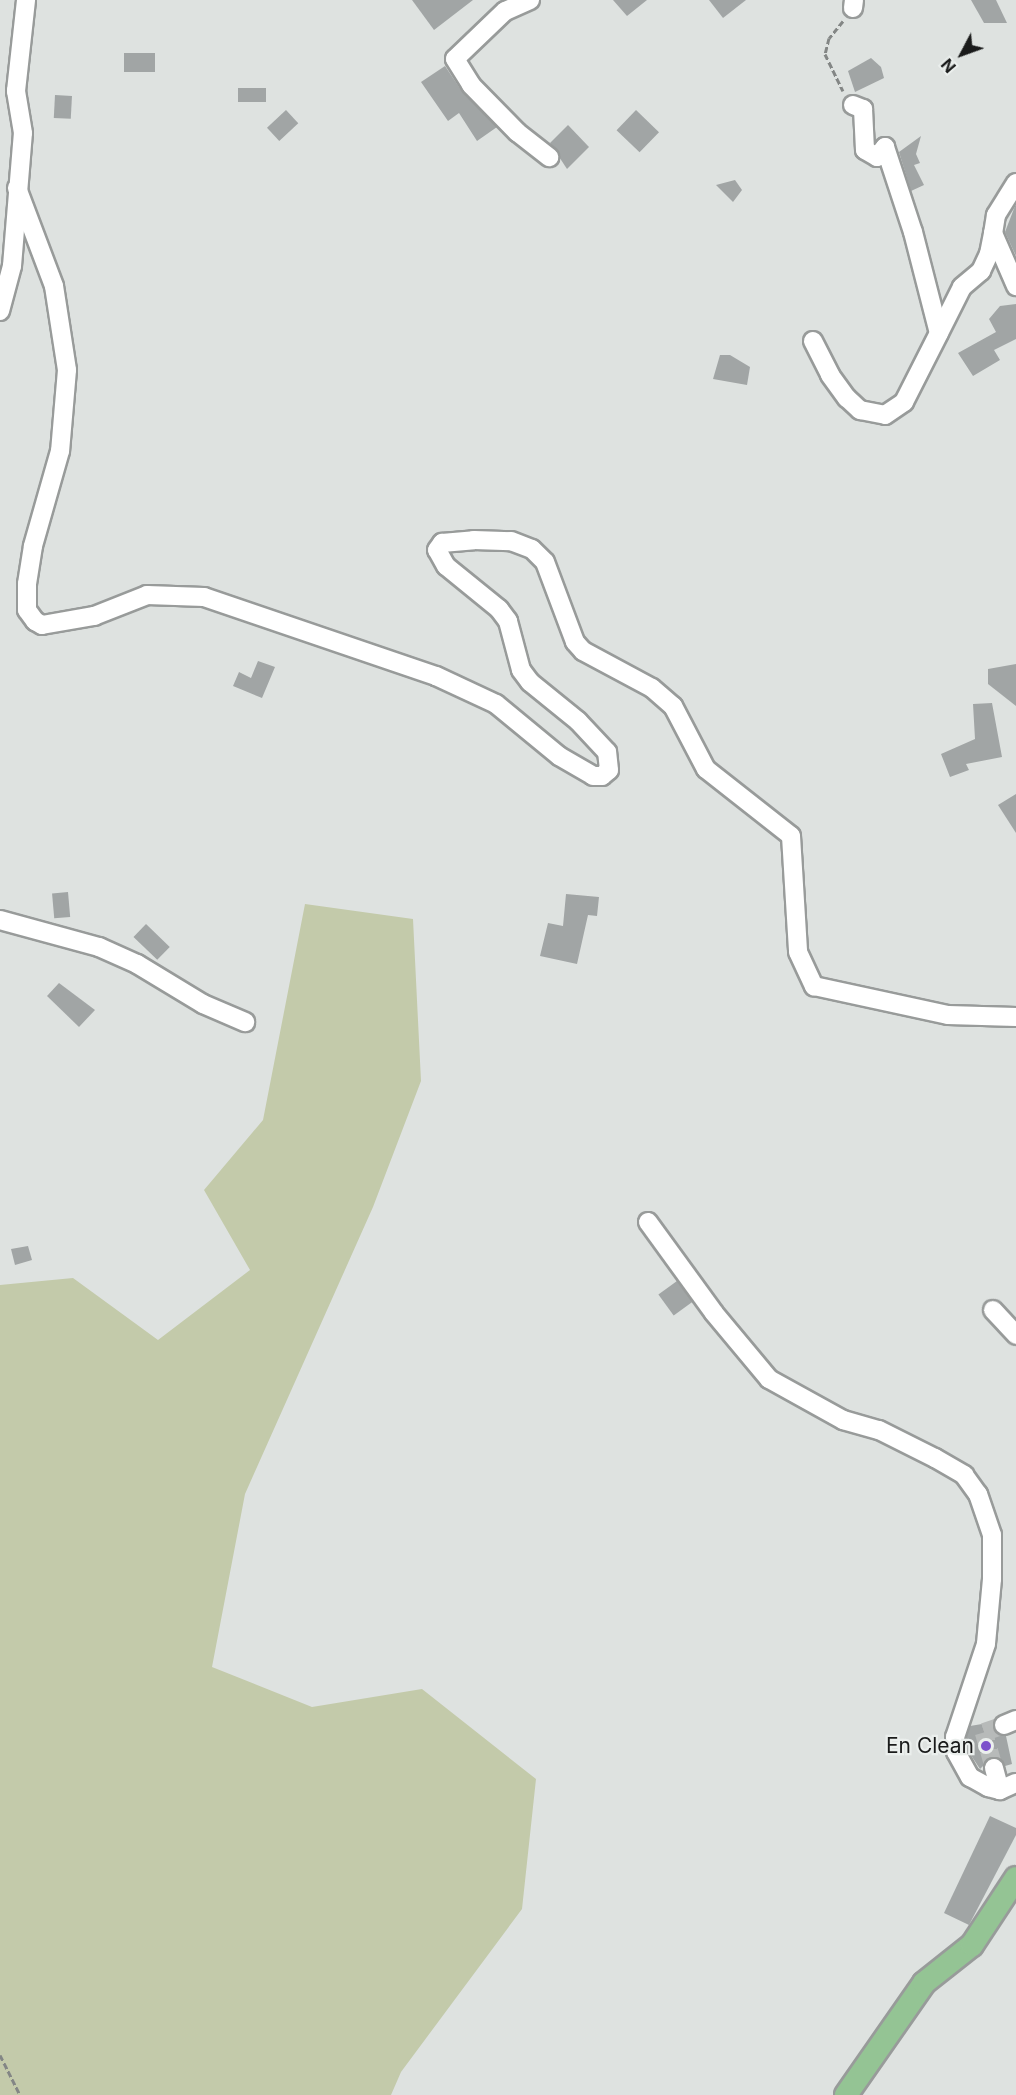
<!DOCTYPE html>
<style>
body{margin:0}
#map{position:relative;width:1016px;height:2095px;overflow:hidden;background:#dee2e0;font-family:Inter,sans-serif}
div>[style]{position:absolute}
.green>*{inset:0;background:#c3caaa}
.building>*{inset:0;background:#a1a5a5;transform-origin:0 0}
.minor-tunnel>*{height:18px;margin-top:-9px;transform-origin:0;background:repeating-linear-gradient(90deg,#b7bab9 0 18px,transparent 0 27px)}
.path>*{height:3px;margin-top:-1.5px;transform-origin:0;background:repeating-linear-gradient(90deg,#838685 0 6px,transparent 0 9px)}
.roads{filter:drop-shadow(2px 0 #989b9a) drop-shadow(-2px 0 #989b9a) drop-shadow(0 2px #989b9a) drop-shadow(0 -2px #989b9a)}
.minor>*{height:18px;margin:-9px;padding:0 9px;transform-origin:9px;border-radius:9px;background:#fff}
.major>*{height:22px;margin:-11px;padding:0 11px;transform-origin:11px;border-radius:11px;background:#94c494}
.dots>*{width:16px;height:16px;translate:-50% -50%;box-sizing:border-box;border:3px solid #ebefed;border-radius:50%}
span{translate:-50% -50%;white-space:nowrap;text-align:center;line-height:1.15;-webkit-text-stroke:4.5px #ebefed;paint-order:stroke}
.poi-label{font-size:21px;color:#1a1b1b}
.right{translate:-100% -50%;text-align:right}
.north{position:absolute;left:932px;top:24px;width:60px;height:60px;-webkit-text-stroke:4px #ebefed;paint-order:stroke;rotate:229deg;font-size:16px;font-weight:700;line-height:24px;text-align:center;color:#1a1b1b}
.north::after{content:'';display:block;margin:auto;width:21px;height:27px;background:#1a1b1b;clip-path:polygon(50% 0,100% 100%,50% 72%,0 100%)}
</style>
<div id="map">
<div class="green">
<i style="clip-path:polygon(305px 904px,413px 919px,421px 1081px,373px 1207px,245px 1494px,212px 1667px,312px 1707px,422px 1689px,536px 1779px,522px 1909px,401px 2072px,391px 2095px,0 2095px,0 1285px,73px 1278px,158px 1340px,250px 1270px,204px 1190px,263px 1120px)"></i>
</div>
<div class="building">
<i style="clip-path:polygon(412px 0,473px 0,434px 30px)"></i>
<i style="clip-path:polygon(613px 0,647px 0,627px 16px)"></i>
<i style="clip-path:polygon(709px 0,746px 0,723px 18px)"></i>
<i style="clip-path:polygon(971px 0,996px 0,1007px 23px,984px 23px)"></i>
<i style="left:124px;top:53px;width:31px;height:19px"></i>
<i style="clip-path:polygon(871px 58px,881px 67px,884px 78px,855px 92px,848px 71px)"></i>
<i style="clip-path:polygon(445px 66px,463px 93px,497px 127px,477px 141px,459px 113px,448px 121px,421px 82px)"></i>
<i style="left:238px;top:88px;width:28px;height:14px"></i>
<i style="left:55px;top:95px;width:17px;height:23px;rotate:3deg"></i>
<i style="left:286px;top:110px;width:18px;height:26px;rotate:47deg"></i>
<i style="left:636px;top:110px;width:32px;height:28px;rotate:44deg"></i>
<i style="clip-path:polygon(568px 125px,589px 147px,567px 169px,550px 143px)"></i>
<i style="clip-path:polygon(921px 136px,916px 154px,920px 163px,914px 165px,924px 185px,911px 191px,899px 152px)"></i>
<i style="clip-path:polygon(735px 180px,742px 190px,733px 202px,716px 185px)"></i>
<i style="clip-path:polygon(1015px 206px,1016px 206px,1016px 256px,1005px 232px)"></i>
<i style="clip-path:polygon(1016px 304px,1016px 339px,994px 350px,1000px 360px,973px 376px,958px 353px,996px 332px,989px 319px,1000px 306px)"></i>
<i style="clip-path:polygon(720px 355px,730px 355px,750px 367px,747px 385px,713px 379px)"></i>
<i style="clip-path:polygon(258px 661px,275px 667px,262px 698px,233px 686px,239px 672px,251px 678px)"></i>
<i style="clip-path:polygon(1016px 664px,1016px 706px,988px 684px,988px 669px)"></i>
<i style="clip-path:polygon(992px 703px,1002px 757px,966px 764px,969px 770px,950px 777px,941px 754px,975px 739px,973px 704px)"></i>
<i style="clip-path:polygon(1016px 794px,1016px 833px,998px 805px)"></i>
<i style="left:68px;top:892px;width:25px;height:16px;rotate:85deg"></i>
<i style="clip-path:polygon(566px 894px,599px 897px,597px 916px,588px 915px,577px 964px,540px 956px,548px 923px,563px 926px)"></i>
<i style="left:146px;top:924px;width:33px;height:18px;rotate:44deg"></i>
<i style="clip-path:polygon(59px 983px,95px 1010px,79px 1027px,47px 996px)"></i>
<i style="clip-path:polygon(28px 1246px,32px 1260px,15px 1265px,11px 1249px)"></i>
<i style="left:677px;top:1281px;width:26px;height:23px;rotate:54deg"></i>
<i style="clip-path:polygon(994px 1722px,997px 1734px,1006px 1736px,1012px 1764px,1005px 1766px,1001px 1760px,992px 1757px,980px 1769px,967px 1749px,966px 1738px,970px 1726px)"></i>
<i style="clip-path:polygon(990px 1816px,1016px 1828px,1016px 1835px,969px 1925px,944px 1913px)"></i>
</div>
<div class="minor-tunnel">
<i style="left:994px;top:1768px;width:37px;rotate:-106deg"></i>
<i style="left:984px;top:1732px;width:21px;rotate:-19deg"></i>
</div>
<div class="path">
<i style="left:843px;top:21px;width:22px;rotate:129deg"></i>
<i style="left:829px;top:38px;width:16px;rotate:104deg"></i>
<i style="left:825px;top:54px;width:41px;rotate:64.1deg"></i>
<i style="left:0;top:2055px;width:45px;rotate:63.4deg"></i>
</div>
<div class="roads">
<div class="minor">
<i style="left:530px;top:0;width:27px;rotate:156deg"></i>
<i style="left:505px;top:11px;width:69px;rotate:136.2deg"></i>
<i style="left:455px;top:59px;width:31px;rotate:58deg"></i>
<i style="left:471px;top:85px;width:66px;rotate:45.6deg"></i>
<i style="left:517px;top:132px;width:41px;rotate:38deg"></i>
<i style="left:853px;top:8px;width:8px;rotate:-83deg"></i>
<i style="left:853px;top:105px;width:11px;rotate:22deg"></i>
<i style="left:863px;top:109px;width:41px;rotate:87.2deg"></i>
<i style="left:865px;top:150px;width:14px;rotate:30deg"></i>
<i style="left:877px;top:157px;width:13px;rotate:-51deg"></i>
<i style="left:885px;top:147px;width:89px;rotate:71.8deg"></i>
<i style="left:913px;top:232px;width:104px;rotate:75.6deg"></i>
<i style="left:939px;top:333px;width:51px;rotate:-63.4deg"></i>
<i style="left:962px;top:287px;width:25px;rotate:-40deg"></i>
<i style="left:981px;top:271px;width:19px;rotate:-65deg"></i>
<i style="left:989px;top:254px;width:21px;rotate:-79deg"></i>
<i style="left:1016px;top:183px;width:38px;rotate:122deg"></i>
<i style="left:996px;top:215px;width:18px;rotate:99deg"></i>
<i style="left:993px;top:233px;width:58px;rotate:66.5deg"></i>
<i style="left:17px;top:188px;width:105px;rotate:69.3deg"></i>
<i style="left:54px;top:286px;width:85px;rotate:81.2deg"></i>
<i style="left:67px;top:370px;width:81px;rotate:94.9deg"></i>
<i style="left:60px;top:451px;width:99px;rotate:105.9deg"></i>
<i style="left:33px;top:546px;width:38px;rotate:99deg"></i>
<i style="left:27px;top:584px;width:26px;rotate:90deg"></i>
<i style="left:27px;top:610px;width:14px;rotate:54deg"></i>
<i style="left:35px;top:621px;width:8px;rotate:30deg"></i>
<i style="left:42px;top:625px;width:53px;rotate:-9.8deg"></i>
<i style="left:94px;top:616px;width:57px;rotate:-21.6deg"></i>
<i style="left:147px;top:595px;width:57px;rotate:2deg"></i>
<i style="left:204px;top:597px;width:245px;rotate:18.8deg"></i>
<i style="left:436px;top:676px;width:66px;rotate:25deg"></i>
<i style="left:496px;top:704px;width:82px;rotate:39.5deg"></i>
<i style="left:559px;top:756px;width:39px;rotate:30deg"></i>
<i style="left:593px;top:776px;width:9px"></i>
<i style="left:602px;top:776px;width:9px;rotate:-41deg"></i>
<i style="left:609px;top:770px;width:18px;rotate:-96deg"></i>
<i style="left:607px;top:752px;width:42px;rotate:-133.1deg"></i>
<i style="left:578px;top:721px;width:62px;rotate:-140.9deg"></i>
<i style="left:530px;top:682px;width:15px;rotate:-127deg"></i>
<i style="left:521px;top:670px;width:51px;rotate:-104.9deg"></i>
<i style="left:508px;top:621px;width:15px;rotate:-127deg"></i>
<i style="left:499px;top:609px;width:68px;rotate:-140.9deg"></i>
<i style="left:446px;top:566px;width:18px;rotate:-119deg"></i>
<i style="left:437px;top:550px;width:9px;rotate:-54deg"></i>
<i style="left:442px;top:543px;width:32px;rotate:-5deg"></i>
<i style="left:474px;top:540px;width:37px;rotate:2deg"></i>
<i style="left:511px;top:541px;width:22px;rotate:21deg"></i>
<i style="left:532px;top:549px;width:18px;rotate:45deg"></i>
<i style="left:545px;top:562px;width:85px;rotate:69.4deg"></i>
<i style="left:575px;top:642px;width:12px;rotate:48deg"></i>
<i style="left:583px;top:651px;width:78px;rotate:28.2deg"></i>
<i style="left:652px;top:688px;width:28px;rotate:41deg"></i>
<i style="left:673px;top:706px;width:71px;rotate:62.4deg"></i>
<i style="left:706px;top:769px;width:108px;rotate:38.2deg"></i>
<i style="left:791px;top:836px;width:116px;rotate:86.5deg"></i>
<i style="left:798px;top:952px;width:38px;rotate:65deg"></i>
<i style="left:814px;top:986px;width:137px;rotate:12.2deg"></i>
<i style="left:948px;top:1015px;width:68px;rotate:1.7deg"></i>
<i style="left:0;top:311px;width:47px;rotate:-75.1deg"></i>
<i style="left:12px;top:266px;width:133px;rotate:-85.3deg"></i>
<i style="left:23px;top:133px;width:43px;rotate:-99.5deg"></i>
<i style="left:16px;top:91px;width:92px;rotate:-83.7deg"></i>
<i style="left:813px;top:341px;width:38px;rotate:63deg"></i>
<i style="left:830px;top:375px;width:29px;rotate:54deg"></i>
<i style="left:847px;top:398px;width:18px;rotate:43deg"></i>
<i style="left:860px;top:410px;width:25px;rotate:11deg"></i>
<i style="left:885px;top:415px;width:23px;rotate:-34deg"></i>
<i style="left:904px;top:402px;width:77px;rotate:-63.1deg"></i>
<i style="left:0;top:920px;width:103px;rotate:15.3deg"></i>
<i style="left:99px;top:947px;width:42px;rotate:24.1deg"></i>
<i style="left:137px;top:964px;width:77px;rotate:31.2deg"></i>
<i style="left:203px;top:1004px;width:46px;rotate:23.2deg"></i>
<i style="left:648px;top:1222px;width:112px;rotate:54deg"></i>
<i style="left:714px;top:1313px;width:86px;rotate:50.2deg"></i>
<i style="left:769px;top:1379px;width:85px;rotate:29deg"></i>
<i style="left:843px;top:1420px;width:37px;rotate:16deg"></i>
<i style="left:879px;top:1430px;width:63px;rotate:26.6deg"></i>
<i style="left:935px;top:1458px;width:34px;rotate:30deg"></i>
<i style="left:964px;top:1475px;width:24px;rotate:54deg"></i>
<i style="left:978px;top:1494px;width:43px;rotate:71.1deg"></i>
<i style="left:992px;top:1535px;width:44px;rotate:90deg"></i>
<i style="left:992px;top:1579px;width:65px;rotate:95.3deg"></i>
<i style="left:986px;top:1644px;width:98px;rotate:108.4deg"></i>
<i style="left:955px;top:1737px;width:15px;rotate:86deg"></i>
<i style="left:956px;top:1752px;width:29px;rotate:61deg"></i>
<i style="left:970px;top:1777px;width:21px;rotate:29deg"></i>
<i style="left:988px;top:1787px;width:12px;rotate:14deg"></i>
<i style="left:1000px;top:1790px;width:17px;rotate:-24deg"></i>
<i style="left:993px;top:1310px;width:34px;rotate:47deg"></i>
<i style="left:1004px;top:1725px;width:13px;rotate:-23deg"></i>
<i style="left:994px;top:1768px;width:23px;rotate:75deg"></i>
</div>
<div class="major">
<i style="left:846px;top:2095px;width:136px;rotate:-55.1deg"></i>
<i style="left:924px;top:1983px;width:61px;rotate:-38.4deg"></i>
<i style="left:972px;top:1945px;width:80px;rotate:-56.7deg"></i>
</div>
</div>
<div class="dots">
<i style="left:986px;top:1746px;background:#7c52cb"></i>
</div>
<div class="poi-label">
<span class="right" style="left:974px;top:1746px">En Clean</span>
</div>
<div class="north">N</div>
</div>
